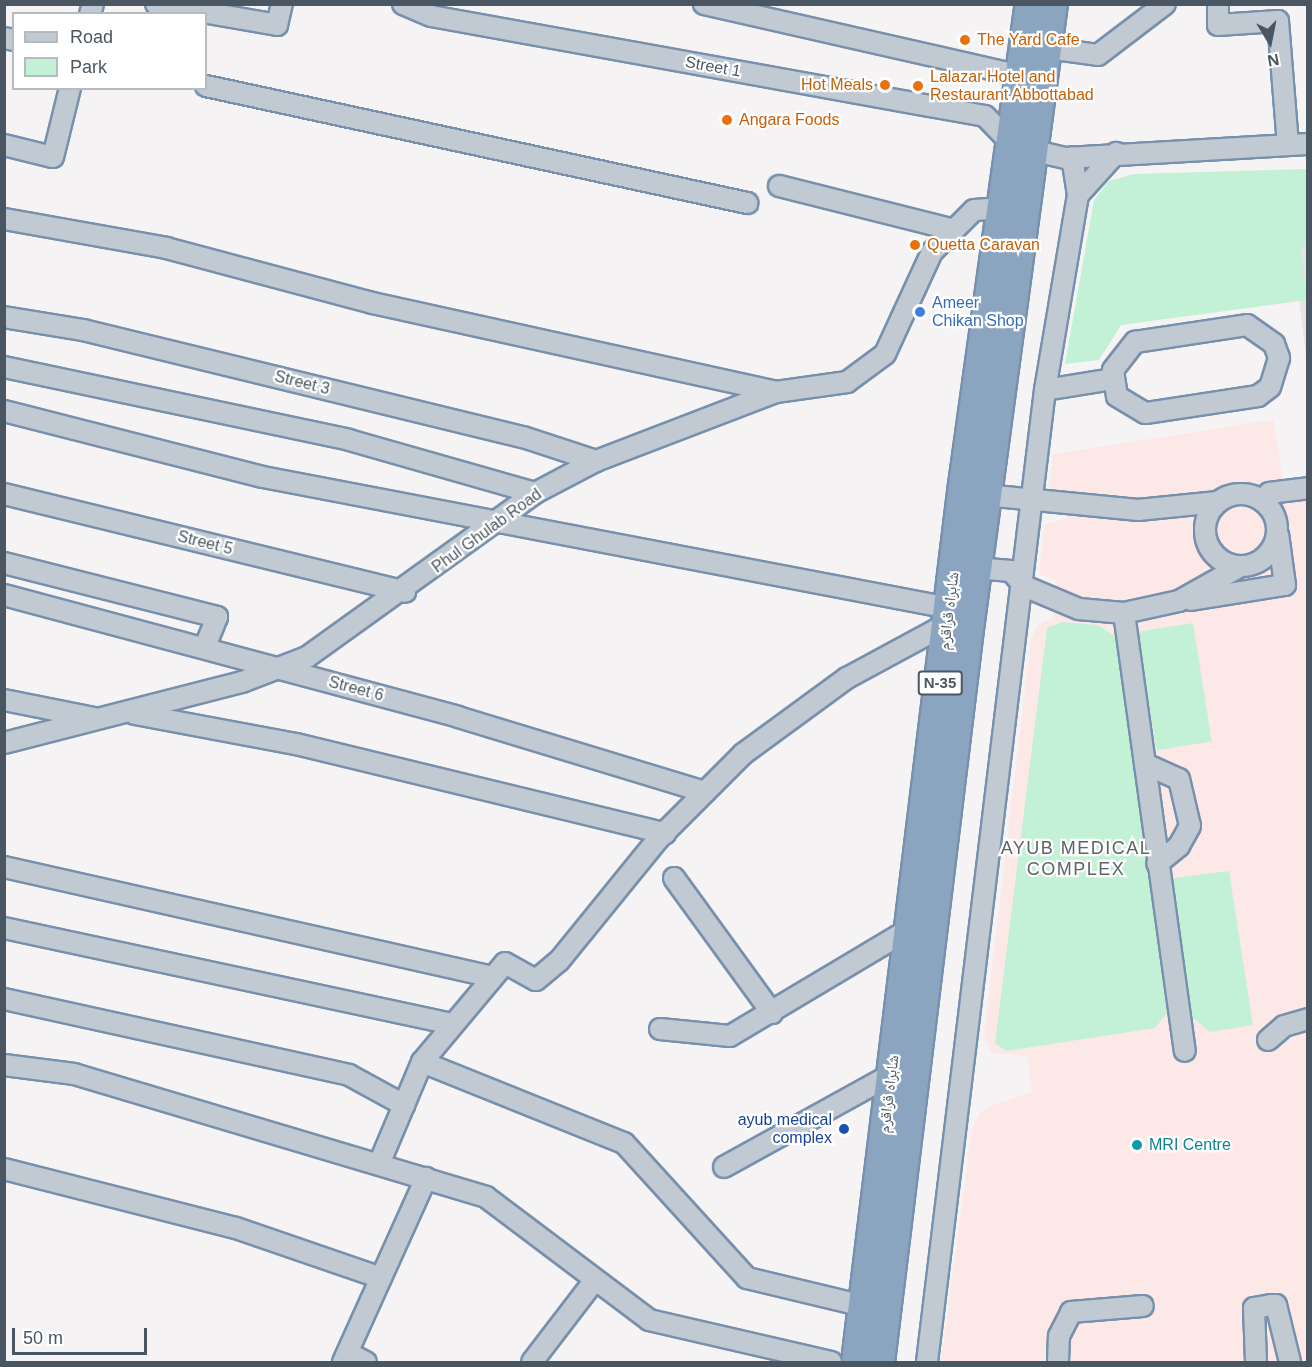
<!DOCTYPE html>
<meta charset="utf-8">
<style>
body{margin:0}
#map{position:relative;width:1312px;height:1367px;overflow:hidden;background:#f5f3f3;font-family:Arial,"Noto Naskh Arabic",sans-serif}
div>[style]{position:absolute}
.education>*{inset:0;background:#e6e4e5}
.medical>*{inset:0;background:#fce8e6}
.green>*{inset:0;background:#c3f1d5;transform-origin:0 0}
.roads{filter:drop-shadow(2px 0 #7690ad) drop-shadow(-2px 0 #7690ad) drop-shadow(0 2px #7690ad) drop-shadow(0 -2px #7690ad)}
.minor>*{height:20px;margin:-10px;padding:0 10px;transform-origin:10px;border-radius:10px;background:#c1cad2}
.minor>.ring{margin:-10px;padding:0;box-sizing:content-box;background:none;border:20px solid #c1cad2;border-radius:50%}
.highway>*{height:30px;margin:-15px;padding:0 15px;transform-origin:15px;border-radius:15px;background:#8ba5c1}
.dots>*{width:16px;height:16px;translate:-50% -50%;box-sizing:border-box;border:3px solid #fff;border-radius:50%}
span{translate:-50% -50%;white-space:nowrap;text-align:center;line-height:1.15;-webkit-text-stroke:4.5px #fff;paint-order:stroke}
.shield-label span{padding:2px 4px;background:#fff;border:2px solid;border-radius:4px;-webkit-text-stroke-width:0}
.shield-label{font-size:15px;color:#4a5661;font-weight:700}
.food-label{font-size:16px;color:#c56008}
.left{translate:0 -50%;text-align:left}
.right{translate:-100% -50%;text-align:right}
.street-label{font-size:16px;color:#4a5661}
.shop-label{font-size:16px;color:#366cbe}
.transit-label{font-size:16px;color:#164399}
.culture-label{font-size:16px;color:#0d838f}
.neighbourhood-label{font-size:18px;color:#5f6368;letter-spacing:1.5px}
.frame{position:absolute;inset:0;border:6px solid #4a5661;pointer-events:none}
.legend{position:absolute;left:12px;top:12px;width:195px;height:78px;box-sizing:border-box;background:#fff;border:2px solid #b7bbc0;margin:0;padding:8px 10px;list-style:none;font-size:18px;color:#4a5661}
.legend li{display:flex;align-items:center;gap:12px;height:30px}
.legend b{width:30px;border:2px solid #b7bbc0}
.north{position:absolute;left:1240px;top:12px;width:60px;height:60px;-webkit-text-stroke:4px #fff;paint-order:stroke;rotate:170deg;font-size:16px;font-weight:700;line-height:24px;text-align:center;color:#4a5661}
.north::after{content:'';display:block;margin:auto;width:21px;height:27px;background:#4a5661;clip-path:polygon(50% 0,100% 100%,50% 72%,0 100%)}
.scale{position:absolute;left:12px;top:1328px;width:135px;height:27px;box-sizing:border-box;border:3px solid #4a5661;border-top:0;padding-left:8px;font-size:18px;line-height:21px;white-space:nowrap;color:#4a5661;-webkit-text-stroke:4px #fff;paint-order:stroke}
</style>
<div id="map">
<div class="education">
<i style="clip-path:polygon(1307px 239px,1307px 364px,1292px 241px)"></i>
</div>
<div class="medical">
<i style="clip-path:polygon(1273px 420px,1284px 487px,1308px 484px,1307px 1362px,941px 1362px,972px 1129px,979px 1114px,992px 1105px,1032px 1092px,1027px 1056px,991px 1053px,984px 1035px,1031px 639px,1039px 624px,1053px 618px,1056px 580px,1039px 574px,1045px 524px,1067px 518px,1069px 507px,1069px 497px,1049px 487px,1053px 454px)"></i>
</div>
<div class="green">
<i style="clip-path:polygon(1307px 169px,1307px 245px,1301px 247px,1307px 300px,1121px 325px,1099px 360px,1065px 364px,1094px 200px,1109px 181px,1134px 174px)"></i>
<i style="clip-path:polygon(1063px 622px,1098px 625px,1116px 637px,1167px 1013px,1155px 1028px,1006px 1051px,995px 1043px,1047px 628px)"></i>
<i style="left:1193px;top:623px;width:120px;height:56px;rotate:81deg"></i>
<i style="clip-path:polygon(1229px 871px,1253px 1025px,1210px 1032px,1191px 1016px,1173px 878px)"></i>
</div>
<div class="roads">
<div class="minor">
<i style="left:156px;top:4px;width:123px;rotate:9.8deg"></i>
<i style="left:277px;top:25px;width:22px;rotate:-77deg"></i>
<i style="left:403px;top:4px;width:30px;rotate:23deg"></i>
<i style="left:431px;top:16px;width:563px;rotate:10.23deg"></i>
<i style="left:985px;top:116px;width:40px;rotate:46deg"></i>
<i style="left:704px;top:4px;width:326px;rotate:12.8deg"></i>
<i style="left:1218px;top:4px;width:21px;rotate:90deg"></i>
<i style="left:1218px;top:25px;width:60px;rotate:-3.8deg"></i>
<i style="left:1278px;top:21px;width:124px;rotate:85.4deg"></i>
<i style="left:90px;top:14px;width:10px;rotate:-73deg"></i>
<i style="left:4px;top:38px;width:10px;rotate:11deg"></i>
<i style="left:1047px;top:48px;width:51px;rotate:7.8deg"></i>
<i style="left:1098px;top:55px;width:84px;rotate:-37.3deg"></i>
<i style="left:206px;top:86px;width:554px;rotate:12.2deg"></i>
<i style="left:4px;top:145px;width:50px;rotate:13.8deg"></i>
<i style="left:53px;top:157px;width:71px;rotate:-76.2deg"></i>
<i style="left:1035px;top:151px;width:32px;rotate:13deg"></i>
<i style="left:1066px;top:158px;width:242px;rotate:-3.3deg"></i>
<i style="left:779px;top:186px;width:180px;rotate:14.1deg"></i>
<i style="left:1078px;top:195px;width:57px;rotate:-47.9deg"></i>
<i style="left:4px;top:219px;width:165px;rotate:10.1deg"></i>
<i style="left:166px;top:248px;width:213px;rotate:14.9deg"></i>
<i style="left:372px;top:303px;width:414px;rotate:12.4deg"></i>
<i style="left:4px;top:317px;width:80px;rotate:9.3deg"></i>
<i style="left:83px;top:330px;width:453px;rotate:13.7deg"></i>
<i style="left:523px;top:437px;width:77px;rotate:18.2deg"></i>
<i style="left:1247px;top:325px;width:33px;rotate:35deg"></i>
<i style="left:1274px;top:344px;width:15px;rotate:70deg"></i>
<i style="left:1279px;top:358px;width:30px;rotate:107deg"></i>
<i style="left:1270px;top:387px;width:15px;rotate:143deg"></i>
<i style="left:1258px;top:396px;width:114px;rotate:171.4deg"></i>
<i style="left:1145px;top:413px;width:33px;rotate:-149deg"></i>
<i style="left:1117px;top:396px;width:26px;rotate:-99deg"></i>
<i style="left:1113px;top:370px;width:36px;rotate:-52deg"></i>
<i style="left:1135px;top:342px;width:113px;rotate:-8.6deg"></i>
<i style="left:4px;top:367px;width:353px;rotate:11.9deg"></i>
<i style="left:349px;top:440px;width:193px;rotate:15.9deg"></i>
<i style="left:1045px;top:390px;width:68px;rotate:-9.3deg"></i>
<i style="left:4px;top:411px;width:267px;rotate:14.3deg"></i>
<i style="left:263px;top:477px;width:698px;rotate:10.81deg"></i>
<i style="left:1269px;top:493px;width:39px;rotate:-7deg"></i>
<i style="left:4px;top:494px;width:413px;rotate:13.7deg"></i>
<i class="ring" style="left:1205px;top:494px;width:52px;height:52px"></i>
<i style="left:985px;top:495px;width:154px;rotate:5.6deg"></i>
<i style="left:1138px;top:510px;width:80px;rotate:-5.7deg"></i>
<i style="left:4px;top:563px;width:220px;rotate:14.2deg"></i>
<i style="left:217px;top:617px;width:32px;rotate:112deg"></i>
<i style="left:976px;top:568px;width:35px;rotate:5deg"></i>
<i style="left:1011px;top:571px;width:20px;rotate:49deg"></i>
<i style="left:1024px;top:586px;width:60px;rotate:22.7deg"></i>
<i style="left:1079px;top:609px;width:45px;rotate:5.1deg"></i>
<i style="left:1124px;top:613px;width:56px;rotate:-12.3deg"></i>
<i style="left:1179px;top:601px;width:71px;rotate:-29.4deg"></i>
<i style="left:4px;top:595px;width:470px;rotate:15deg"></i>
<i style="left:458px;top:717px;width:258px;rotate:16.9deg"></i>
<i style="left:1191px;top:600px;width:95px;rotate:-9.1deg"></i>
<i style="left:1285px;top:585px;width:51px;rotate:-97.8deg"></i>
<i style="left:1124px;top:613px;width:442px;rotate:82.1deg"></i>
<i style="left:4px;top:700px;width:92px;rotate:11.3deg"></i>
<i style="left:135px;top:714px;width:164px;rotate:10.6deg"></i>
<i style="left:296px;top:744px;width:380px;rotate:13.6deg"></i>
<i style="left:4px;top:743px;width:246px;rotate:-14.4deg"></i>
<i style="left:242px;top:682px;width:70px;rotate:-21deg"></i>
<i style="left:307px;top:657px;width:281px;rotate:-35.7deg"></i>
<i style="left:535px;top:493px;width:69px;rotate:-27.7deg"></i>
<i style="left:596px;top:461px;width:193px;rotate:-21deg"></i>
<i style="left:776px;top:392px;width:72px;rotate:-8deg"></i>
<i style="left:847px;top:382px;width:47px;rotate:-36.4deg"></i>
<i style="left:885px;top:354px;width:112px;rotate:-65.3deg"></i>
<i style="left:932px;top:252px;width:59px;rotate:-45deg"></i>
<i style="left:974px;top:210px;width:30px;rotate:-4deg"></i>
<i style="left:1145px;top:764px;width:37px;rotate:24deg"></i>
<i style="left:1179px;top:779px;width:48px;rotate:76.8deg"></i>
<i style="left:1190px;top:826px;width:23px;rotate:119deg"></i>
<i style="left:1179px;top:846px;width:28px;rotate:141deg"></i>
<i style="left:4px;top:867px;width:501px;rotate:12.68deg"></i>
<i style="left:674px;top:878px;width:167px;rotate:54deg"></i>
<i style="left:4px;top:928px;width:457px;rotate:12.1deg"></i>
<i style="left:4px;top:999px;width:353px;rotate:12.4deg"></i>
<i style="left:349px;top:1075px;width:63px;rotate:28.6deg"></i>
<i style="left:660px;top:1029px;width:70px;rotate:5.7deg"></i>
<i style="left:730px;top:1036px;width:207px;rotate:-30.8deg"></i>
<i style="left:1268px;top:1040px;width:21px;rotate:-41deg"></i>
<i style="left:1284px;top:1026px;width:25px;rotate:-16deg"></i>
<i style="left:422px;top:1062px;width:218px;rotate:21.9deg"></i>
<i style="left:624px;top:1143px;width:183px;rotate:47.7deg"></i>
<i style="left:747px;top:1278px;width:120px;rotate:13.5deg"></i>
<i style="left:4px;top:1065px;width:71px;rotate:7.3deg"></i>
<i style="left:74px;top:1074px;width:430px;rotate:16.6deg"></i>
<i style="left:486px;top:1197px;width:204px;rotate:37deg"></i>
<i style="left:649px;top:1320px;width:187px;rotate:13deg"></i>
<i style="left:379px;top:1164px;width:111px;rotate:-67.1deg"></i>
<i style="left:422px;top:1062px;width:129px;rotate:-50deg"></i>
<i style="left:505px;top:963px;width:35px;rotate:29deg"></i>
<i style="left:536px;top:980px;width:30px;rotate:-40deg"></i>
<i style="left:559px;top:961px;width:157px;rotate:-50.9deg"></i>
<i style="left:658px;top:839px;width:120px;rotate:-45deg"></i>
<i style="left:743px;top:754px;width:129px;rotate:-36.2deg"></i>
<i style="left:847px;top:678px;width:114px;rotate:-28.4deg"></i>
<i style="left:724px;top:1167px;width:191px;rotate:-28.9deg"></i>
<i style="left:4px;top:1169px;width:239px;rotate:14.3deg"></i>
<i style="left:236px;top:1228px;width:153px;rotate:19deg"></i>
<i style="left:348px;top:1353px;width:20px;rotate:27deg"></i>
<i style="left:343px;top:1362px;width:202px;rotate:-65.7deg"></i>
<i style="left:532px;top:1362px;width:103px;rotate:-52.5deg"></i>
<i style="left:927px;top:1362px;width:979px;rotate:-83.08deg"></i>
<i style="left:1045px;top:390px;width:198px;rotate:-80.4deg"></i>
<i style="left:1078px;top:195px;width:38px;rotate:-99deg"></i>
<i style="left:1058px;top:1362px;width:26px;rotate:-88deg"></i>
<i style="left:1059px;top:1336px;width:27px;rotate:-63deg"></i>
<i style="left:1071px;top:1312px;width:72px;rotate:-4.8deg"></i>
<i style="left:1256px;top:1362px;width:54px;rotate:-92.1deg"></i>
<i style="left:1254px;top:1308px;width:17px;rotate:-10deg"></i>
<i style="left:1271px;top:1305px;width:5px"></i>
<i style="left:1276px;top:1305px;width:59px;rotate:76.2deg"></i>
</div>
<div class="highway">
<i style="left:857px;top:1362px;width:876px;rotate:-83.05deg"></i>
<i style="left:963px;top:492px;width:493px;rotate:-82.1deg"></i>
<i style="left:879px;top:1362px;width:738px;rotate:-83.08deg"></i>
<i style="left:968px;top:629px;width:631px;rotate:-82.35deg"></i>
</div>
</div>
<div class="dots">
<i style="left:965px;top:40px;background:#e8710a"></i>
<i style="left:885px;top:85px;background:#e8710a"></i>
<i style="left:918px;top:86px;background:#e8710a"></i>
<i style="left:727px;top:120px;background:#e8710a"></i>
<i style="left:915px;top:245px;background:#e8710a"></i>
<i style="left:920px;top:312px;background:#3f7fe0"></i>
<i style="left:844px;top:1129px;background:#1a4fb4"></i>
<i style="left:1137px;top:1145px;background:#0f9aa8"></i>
</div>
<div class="shield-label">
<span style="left:940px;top:683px">N-35</span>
</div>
<div class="food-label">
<span class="left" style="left:977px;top:40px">The Yard Cafe</span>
<span class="left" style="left:930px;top:86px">Lalazar Hotel and<br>Restaurant Abbottabad</span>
<span class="right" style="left:873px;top:85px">Hot Meals</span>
<span class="left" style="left:739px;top:120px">Angara Foods</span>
<span class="left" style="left:927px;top:245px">Quetta Caravan</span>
</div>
<div class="street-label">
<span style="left:713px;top:67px;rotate:10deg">Street 1</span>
<span style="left:302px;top:383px;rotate:14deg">Street 3</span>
<span style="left:487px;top:531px;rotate:-36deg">Phul Ghulab Road</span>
<span style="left:205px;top:543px;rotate:14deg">Street 5</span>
<span style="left:949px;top:611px;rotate:-83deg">شاہراہ قراقرم</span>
<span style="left:356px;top:689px;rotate:15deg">Street 6</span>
<span style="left:889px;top:1094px;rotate:-83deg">شاہراہ قراقرم</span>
</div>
<div class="shop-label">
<span class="left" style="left:932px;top:312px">Ameer<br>Chikan Shop</span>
</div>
<div class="transit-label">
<span class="right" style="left:832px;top:1129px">ayub medical<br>complex</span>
</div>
<div class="culture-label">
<span class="left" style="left:1149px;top:1145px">MRI Centre</span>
</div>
<div class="neighbourhood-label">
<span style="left:1076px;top:859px">AYUB MEDICAL<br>COMPLEX</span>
</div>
<div class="frame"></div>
<ul class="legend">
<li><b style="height:8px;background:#c1cad2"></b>Road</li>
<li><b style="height:16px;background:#c3f1d5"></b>Park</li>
</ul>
<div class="north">N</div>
<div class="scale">50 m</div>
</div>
